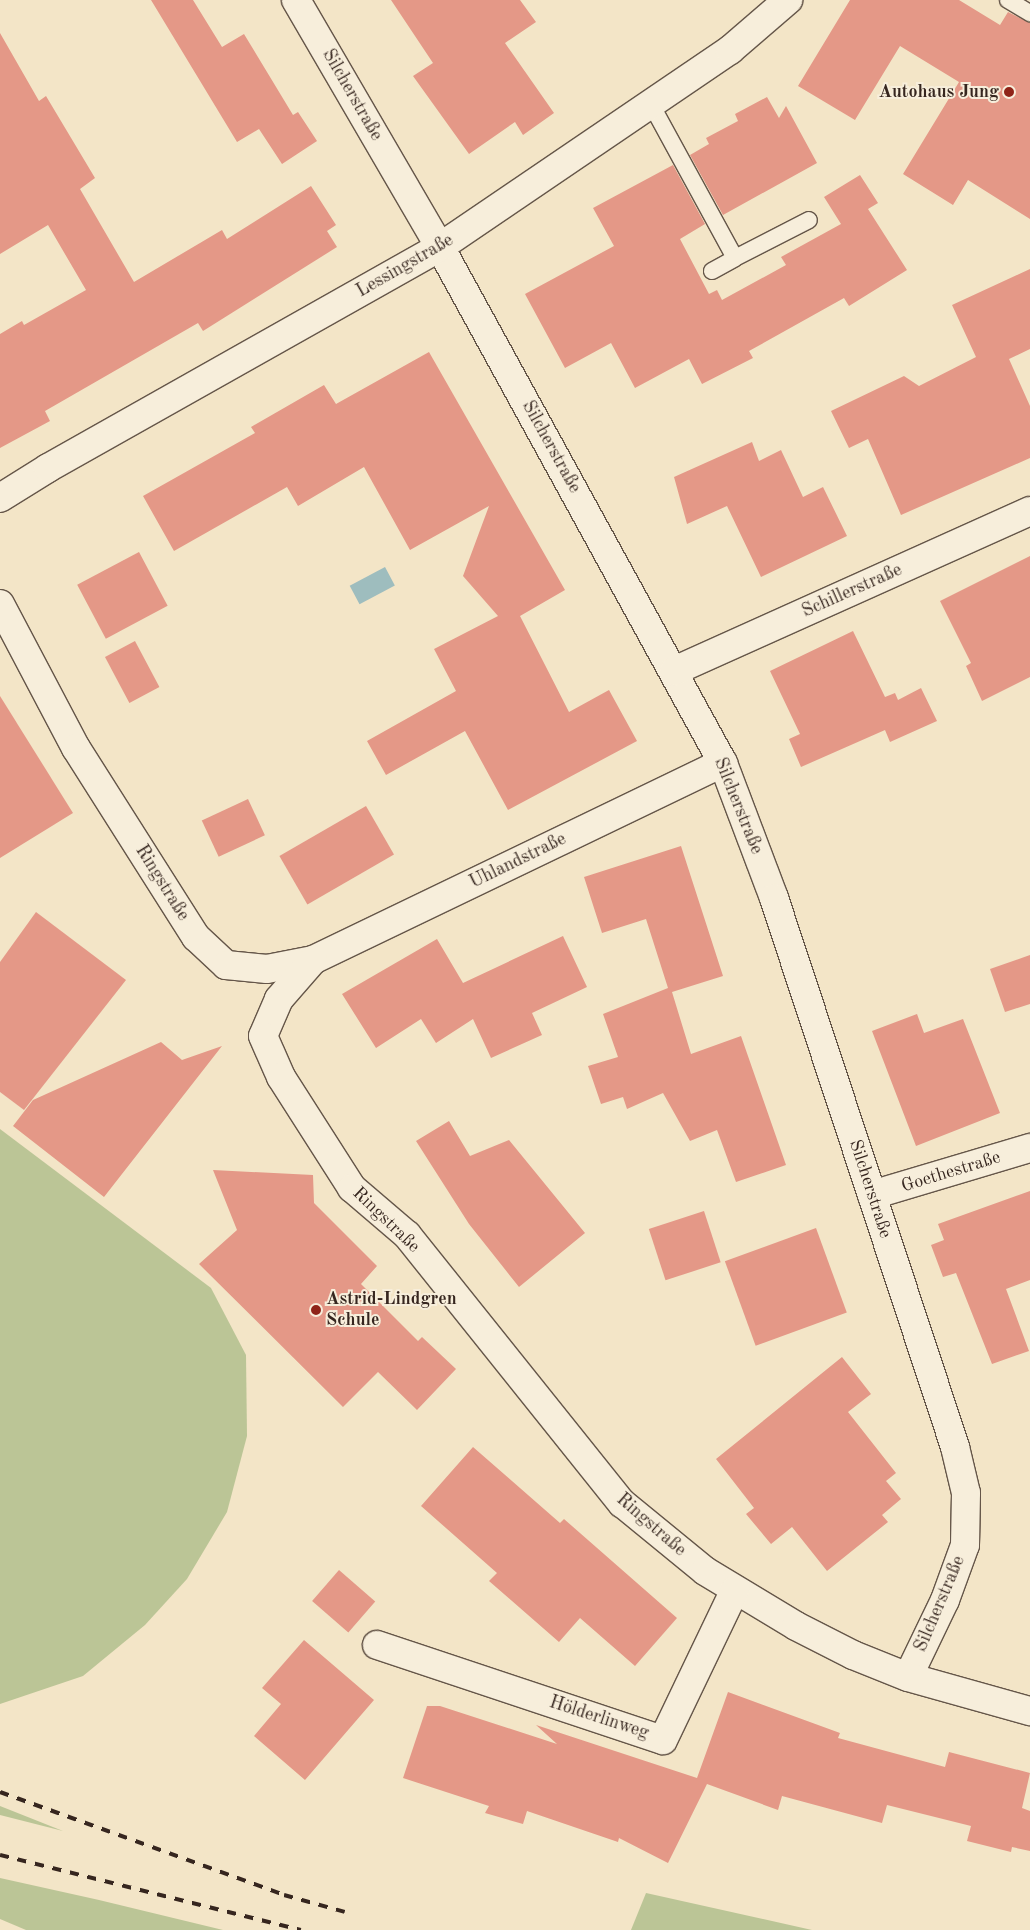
<!DOCTYPE html>
<meta charset="utf-8">
<style>
body{margin:0}
#map{position:relative;width:1030px;height:1930px;overflow:hidden;background:#f3e5c7;font-family:"Old Standard TT",serif}
div>[style]{position:absolute}
.green>*{inset:0;background:#bbc596}
.water>*{inset:0;background:#9ebdbe;transform-origin:0 0}
.building>*{inset:0;background:#e49887;transform-origin:0 0}
.roads{filter:drop-shadow(1px 0 #655649) drop-shadow(-1px 0 #655649) drop-shadow(0 1px #655649) drop-shadow(0 -1px #655649)}
.service>*{height:16px;margin:-8px;padding:0 8px;transform-origin:8px;border-radius:8px;background:#f7eedb}
.minor>*{height:28px;margin:-14px;padding:0 14px;transform-origin:14px;border-radius:14px;background:#f7eedb}
.rail>*{height:4px;margin-top:-2px;transform-origin:0;background:repeating-linear-gradient(90deg,#36261f 0 9px,transparent 0 18px)}
.dots>*{width:14px;height:14px;translate:-50% -50%;box-sizing:border-box;border:2px solid #f7eedb;border-radius:50%}
span{translate:-50% -50%;white-space:nowrap;text-align:center;line-height:1.15;-webkit-text-stroke:4px #f7eedb;paint-order:stroke}
.poi-label{font-size:18px;color:#36261f;font-weight:700}
.right{translate:-100% -50%;text-align:right}
.left{translate:0 -50%;text-align:left}
.street-label{font-size:18px;color:#36261f}
</style>
<div id="map">
<div class="green">
<i style="clip-path:polygon(0 1129px,211px 1288px,246px 1355px,247px 1436px,227px 1512px,187px 1579px,145px 1625px,83px 1676px,0 1704px)"></i>
<i style="clip-path:polygon(0 1806px,63px 1831px,0 1815px)"></i>
<i style="clip-path:polygon(0 1878px,99px 1900px,223px 1930px,26px 1930px,0 1919px)"></i>
<i style="clip-path:polygon(646px 1893px,812px 1930px,631px 1930px)"></i>
</div>
<div class="water">
<i style="left:385px;top:567px;width:21px;height:40px;rotate:62deg"></i>
</div>
<div class="building">
<i style="clip-path:polygon(151px 0,193px 0,222px 47px,244px 34px,293px 115px,298px 112px,317px 141px,282px 164px,259px 129px,237px 142px)"></i>
<i style="clip-path:polygon(391px 0,520px 0,536px 22px,505px 43px,554px 113px,523px 135px,515px 122px,469px 154px,413px 76px,433px 63px)"></i>
<i style="clip-path:polygon(850px 0,959px 0,1000px 25px,1008px 12px,1030px 23px,1030px 219px,968px 180px,953px 205px,903px 174px,959px 82px,900px 46px,855px 120px,798px 86px)"></i>
<i style="clip-path:polygon(0 33px,39px 101px,46px 96px,95px 178px,80px 189px,134px 282px,222px 230px,227px 239px,311px 186px,336px 225px,327px 231px,337px 247px,203px 331px,198px 323px,45px 411px,50px 421px,0 448px,0 334px,22px 321px,24px 325px,86px 290px,48px 225px,0 254px)"></i>
<i style="clip-path:polygon(767px 97px,779px 118px,786px 106px,817px 163px,723px 215px,690px 155px,709px 144px,706px 138px,738px 121px,735px 114px)"></i>
<i style="clip-path:polygon(673px 165px,705px 224px,680px 239px,709px 294px,717px 290px,722px 300px,786px 265px,781px 257px,841px 224px,824px 197px,860px 175px,878px 203px,868px 209px,907px 270px,849px 306px,844px 298px,749px 351px,753px 358px,702px 384px,689px 359px,635px 388px,611px 343px,565px 368px,525px 294px,614px 246px,593px 208px)"></i>
<i style="clip-path:polygon(1030px 269px,1030px 349px,1009px 359px,1030px 406px,1030px 458px,901px 515px,868px 439px,849px 448px,831px 411px,904px 376px,919px 386px,976px 357px,952px 305px)"></i>
<i style="clip-path:polygon(429px 352px,565px 590px,520px 616px,569px 712px,609px 690px,637px 741px,508px 810px,465px 731px,386px 775px,367px 741px,456px 691px,434px 649px,498px 616px,463px 576px,489px 506px,410px 550px,364px 467px,298px 506px,287px 487px,174px 551px,143px 496px,255px 433px,251px 427px,324px 385px,336px 404px)"></i>
<i style="clip-path:polygon(752px 442px,759px 461px,781px 450px,803px 497px,823px 487px,847px 536px,761px 577px,727px 506px,687px 524px,674px 477px)"></i>
<i style="left:139px;top:552px;width:61px;height:70px;rotate:62deg"></i>
<i style="clip-path:polygon(1030px 556px,1030px 677px,982px 701px,966px 666px,971px 663px,940px 601px)"></i>
<i style="clip-path:polygon(853px 631px,885px 697px,895px 693px,898px 700px,921px 688px,937px 721px,890px 742px,885px 730px,801px 767px,789px 739px,800px 734px,770px 671px)"></i>
<i style="left:135px;top:641px;width:52px;height:34px;rotate:62deg"></i>
<i style="clip-path:polygon(0 696px,73px 813px,0 858px)"></i>
<i style="left:248px;top:799px;width:40px;height:51px;rotate:65deg"></i>
<i style="left:366px;top:806px;width:56px;height:100px;rotate:60deg"></i>
<i style="clip-path:polygon(681px 846px,723px 976px,672px 992px,691px 1054px,741px 1036px,786px 1165px,736px 1182px,717px 1130px,690px 1141px,663px 1093px,627px 1109px,623px 1097px,601px 1104px,588px 1066px,618px 1057px,603px 1014px,668px 988px,646px 919px,602px 933px,584px 877px)"></i>
<i style="clip-path:polygon(36px 912px,126px 980px,24px 1110px,0 1092px,0 962px)"></i>
<i style="clip-path:polygon(563px 936px,587px 987px,532px 1013px,542px 1035px,491px 1058px,473px 1019px,436px 1043px,421px 1019px,376px 1048px,342px 994px,437px 939px,463px 983px)"></i>
<i style="clip-path:polygon(1030px 955px,1030px 1004px,1005px 1012px,990px 969px)"></i>
<i style="clip-path:polygon(917px 1014px,924px 1033px,963px 1019px,1000px 1113px,916px 1146px,872px 1031px)"></i>
<i style="clip-path:polygon(161px 1042px,182px 1060px,222px 1046px,104px 1197px,13px 1126px,33px 1100px)"></i>
<i style="clip-path:polygon(449px 1121px,470px 1156px,509px 1140px,585px 1233px,519px 1287px,469px 1224px,416px 1141px)"></i>
<i style="clip-path:polygon(213px 1170px,313px 1175px,314px 1203px,377px 1266px,361px 1284px,418px 1341px,422px 1337px,456px 1369px,417px 1410px,378px 1372px,343px 1407px,199px 1264px,237px 1230px)"></i>
<i style="clip-path:polygon(1030px 1191px,1030px 1280px,1006px 1289px,1029px 1351px,992px 1364px,956px 1273px,943px 1277px,931px 1245px,944px 1240px,938px 1224px)"></i>
<i style="left:704px;top:1211px;width:54px;height:58px;rotate:72deg"></i>
<i style="left:816px;top:1228px;width:90px;height:97px;rotate:70deg"></i>
<i style="clip-path:polygon(842px 1357px,871px 1394px,848px 1412px,896px 1473px,886px 1481px,901px 1499px,882px 1515px,888px 1522px,827px 1571px,792px 1527px,771px 1544px,746px 1514px,754px 1508px,716px 1459px)"></i>
<i style="clip-path:polygon(473px 1447px,560px 1523px,564px 1519px,677px 1618px,635px 1666px,580px 1618px,559px 1642px,489px 1581px,497px 1573px,421px 1506px)"></i>
<i style="left:339px;top:1570px;width:48px;height:41px;rotate:41deg"></i>
<i style="clip-path:polygon(304px 1640px,374px 1700px,305px 1780px,254px 1736px,281px 1704px,262px 1688px)"></i>
<i style="clip-path:polygon(728px 1692px,840px 1733px,838px 1738px,945px 1767px,949px 1752px,1030px 1773px,1022px 1808px,1030px 1811px,1030px 1851px,1012px 1847px,1011px 1852px,967px 1841px,971px 1826px,887px 1805px,882px 1823px,782px 1796px,778px 1810px,707px 1784px,668px 1863px,619px 1838px,618px 1842px,527px 1811px,523px 1824px,485px 1813px,489px 1806px,403px 1778px,427px 1706px,440px 1706px,557px 1744px,536px 1725px,697px 1778px)"></i>
</div>
<div class="roads">
<div class="service">
<i style="left:1008px;top:0;width:26px;rotate:31deg"></i>
<i style="left:651px;top:104px;width:175px;rotate:61.4deg"></i>
<i style="left:735px;top:258px;width:83px;rotate:-27.2deg"></i>
<i style="left:712px;top:271px;width:26px;rotate:-29deg"></i>
</div>
<div class="minor">
<i style="left:296px;top:0;width:286px;rotate:59.8deg"></i>
<i style="left:440px;top:247px;width:589px;rotate:61.26deg"></i>
<i style="left:723px;top:763px;width:144px;rotate:69.3deg"></i>
<i style="left:774px;top:898px;width:578px;rotate:71.75deg"></i>
<i style="left:955px;top:1447px;width:47px;rotate:76.6deg"></i>
<i style="left:966px;top:1493px;width:52px;rotate:91.1deg"></i>
<i style="left:965px;top:1545px;width:59px;rotate:110deg"></i>
<i style="left:945px;top:1600px;width:85px;rotate:115.7deg"></i>
<i style="left:0;top:498px;width:57px;rotate:-32deg"></i>
<i style="left:48px;top:468px;width:450px;rotate:-29.4deg"></i>
<i style="left:440px;top:247px;width:351px;rotate:-34.2deg"></i>
<i style="left:730px;top:50px;width:77px;rotate:-40.8deg"></i>
<i style="left:0;top:604px;width:163px;rotate:62.2deg"></i>
<i style="left:76px;top:748px;width:224px;rotate:57.6deg"></i>
<i style="left:196px;top:937px;width:41px;rotate:43deg"></i>
<i style="left:226px;top:965px;width:41px;rotate:5.6deg"></i>
<i style="left:267px;top:969px;width:47px;rotate:-11.1deg"></i>
<i style="left:313px;top:960px;width:455px;rotate:-25.7deg"></i>
<i style="left:674px;top:671px;width:390px;rotate:-24.2deg"></i>
<i style="left:313px;top:960px;width:52px;rotate:131.1deg"></i>
<i style="left:279px;top:999px;width:40px;rotate:113.4deg"></i>
<i style="left:263px;top:1036px;width:45px;rotate:66.3deg"></i>
<i style="left:281px;top:1077px;width:132px;rotate:57.4deg"></i>
<i style="left:352px;top:1188px;width:72px;rotate:40.5deg"></i>
<i style="left:407px;top:1235px;width:344px;rotate:51.3deg"></i>
<i style="left:622px;top:1503px;width:107px;rotate:39.3deg"></i>
<i style="left:705px;top:1571px;width:106px;rotate:31.1deg"></i>
<i style="left:796px;top:1626px;width:64px;rotate:27deg"></i>
<i style="left:853px;top:1655px;width:59px;rotate:21.8deg"></i>
<i style="left:908px;top:1677px;width:127px;rotate:15.6deg"></i>
<i style="left:872px;top:1195px;width:165px;rotate:-16.6deg"></i>
<i style="left:377px;top:1645px;width:301px;rotate:18.4deg"></i>
<i style="left:663px;top:1740px;width:166px;rotate:-64.4deg"></i>
</div>
</div>
<div class="rail">
<i style="left:0;top:1792px;width:302px;rotate:19.9deg"></i>
<i style="left:284px;top:1895px;width:63px;rotate:15.6deg"></i>
<i style="left:0;top:1855px;width:310px;rotate:14deg"></i>
</div>
<div class="dots">
<i style="left:1009px;top:92px;background:#8f2418"></i>
<i style="left:316px;top:1310px;background:#8f2418"></i>
</div>
<div class="poi-label">
<span class="right" style="left:999px;top:92px">Autohaus Jung</span>
<span class="left" style="left:326px;top:1310px">Astrid-Lindgren<br>Schule</span>
</div>
<div class="street-label">
<span style="left:352px;top:95px;rotate:60deg">Silcherstraße</span>
<span style="left:405px;top:266px;rotate:-30deg">Lessingstraße</span>
<span style="left:551px;top:447px;rotate:61deg">Silcherstraße</span>
<span style="left:852px;top:591px;rotate:-24deg">Schillerstraße</span>
<span style="left:738px;top:806px;rotate:68deg">Silcherstraße</span>
<span style="left:518px;top:861px;rotate:-26deg">Uhlandstraße</span>
<span style="left:162px;top:883px;rotate:58deg">Ringstraße</span>
<span style="left:951px;top:1172px;rotate:-17deg">Goethestraße</span>
<span style="left:870px;top:1189px;rotate:72deg">Silcherstraße</span>
<span style="left:386px;top:1220px;rotate:44deg">Ringstraße</span>
<span style="left:651px;top:1525px;rotate:41deg">Ringstraße</span>
<span style="left:940px;top:1604px;rotate:-67deg">Silcherstraße</span>
<span style="left:599px;top:1718px;rotate:18deg">Hölderlinweg</span>
</div>
</div>
